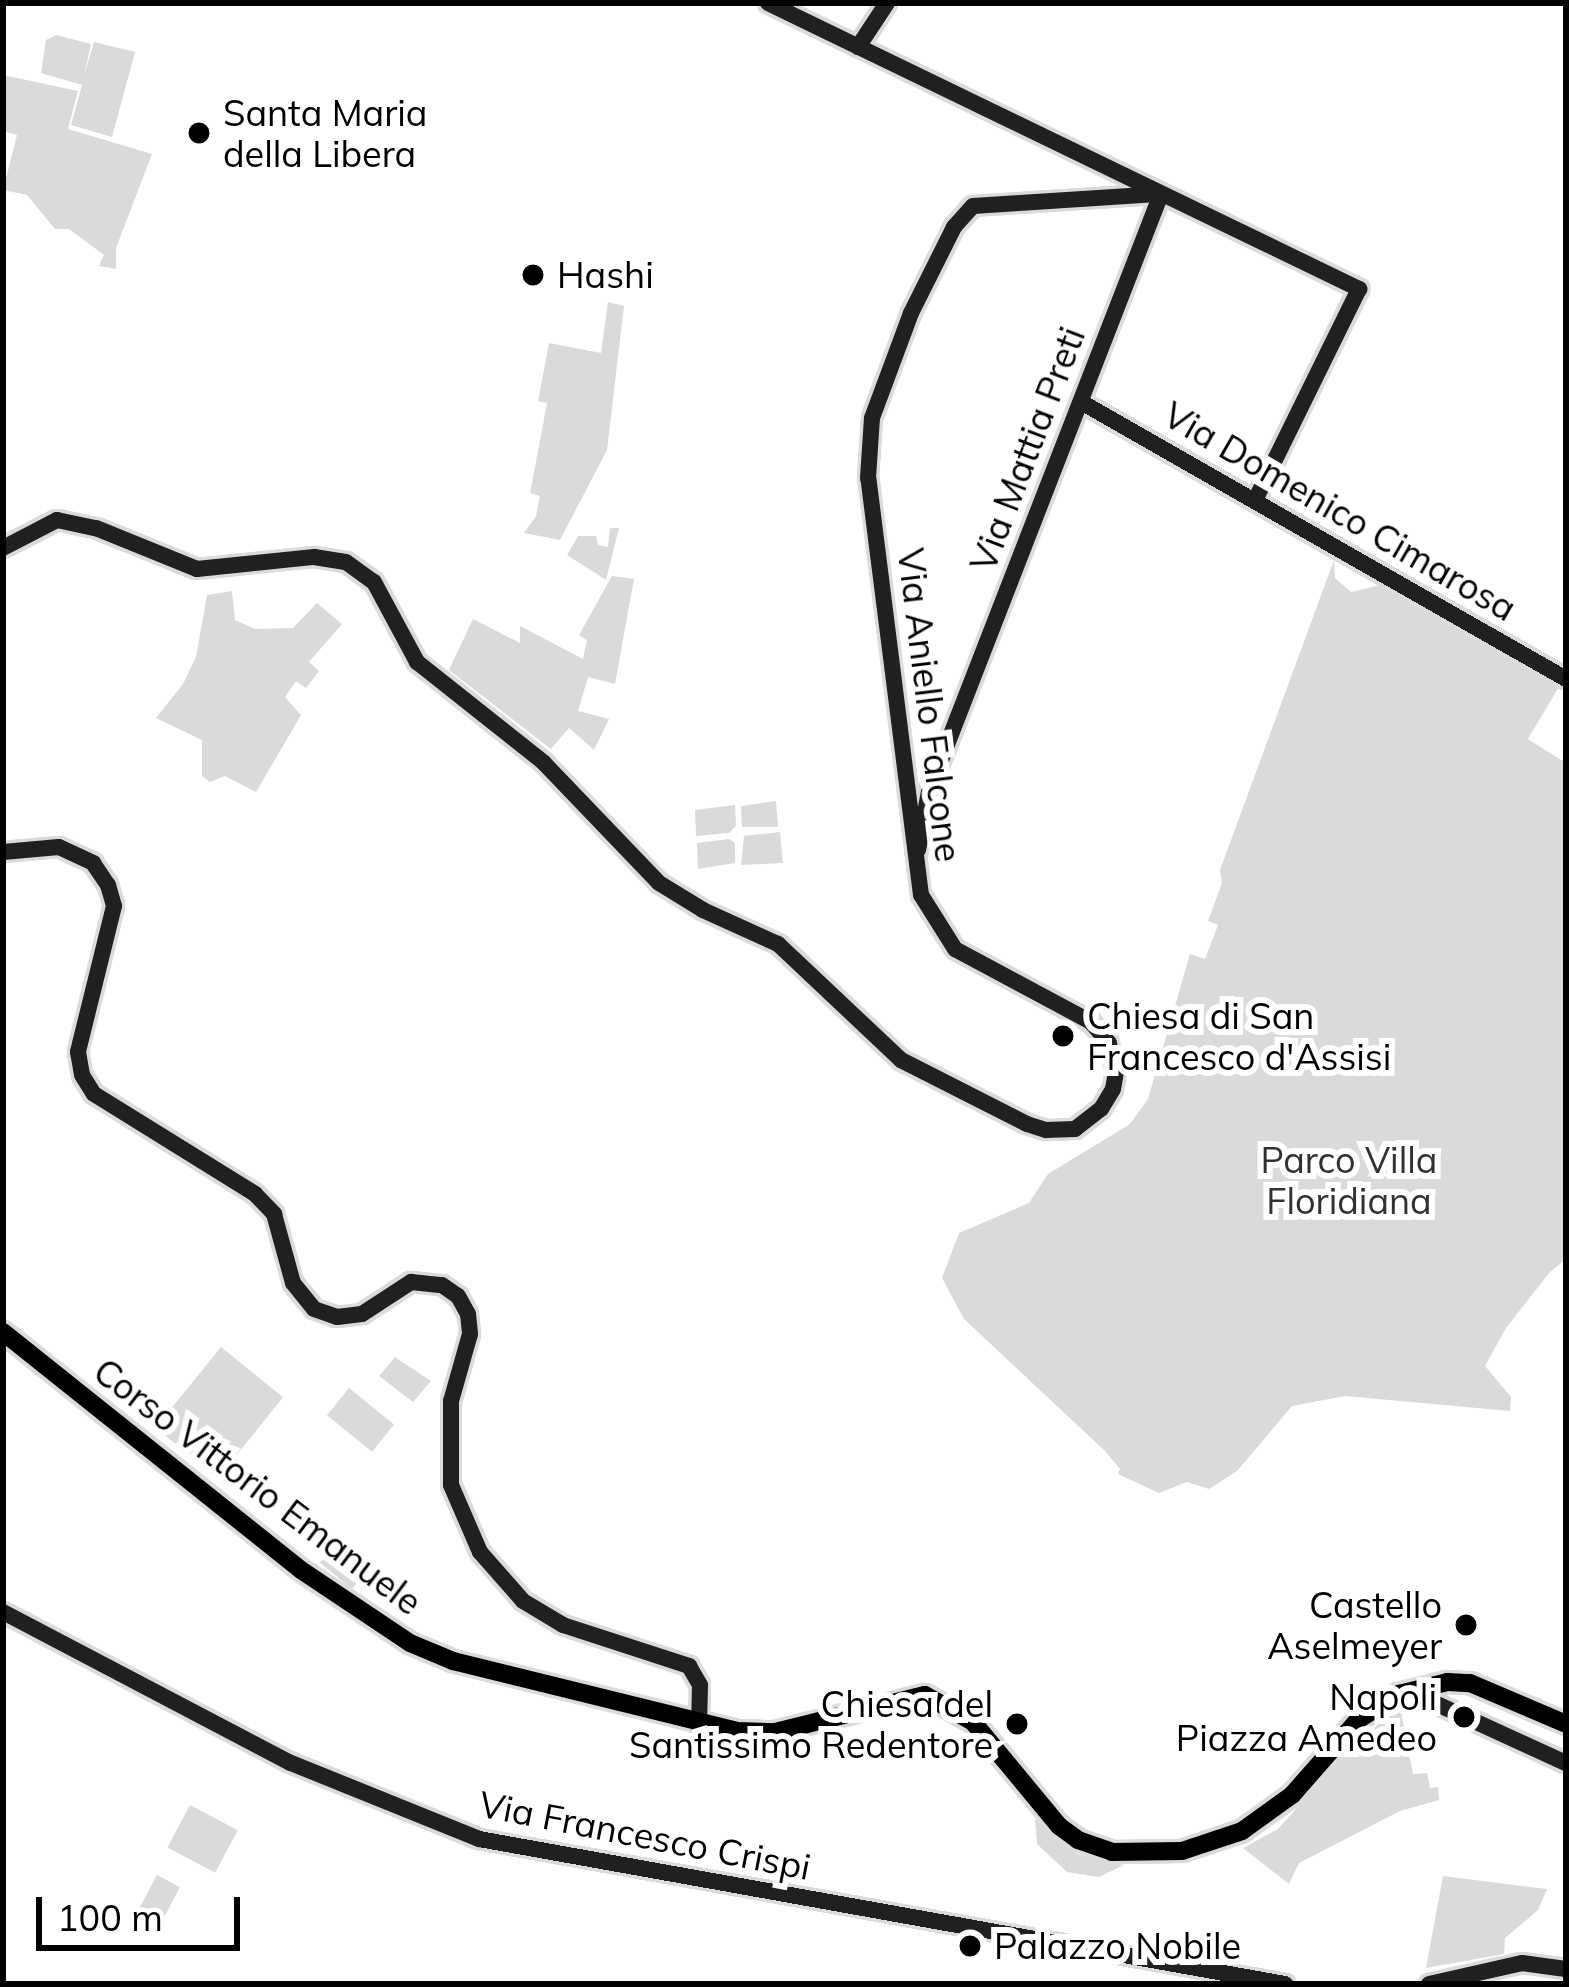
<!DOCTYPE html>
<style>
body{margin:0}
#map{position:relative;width:1569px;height:1987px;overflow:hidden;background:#fff;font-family:Mulish,sans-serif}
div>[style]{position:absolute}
.green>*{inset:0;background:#dadada;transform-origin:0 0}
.roads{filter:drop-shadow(3px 0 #dbdbdb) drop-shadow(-3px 0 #dbdbdb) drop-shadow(0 3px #dbdbdb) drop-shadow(0 -3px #dbdbdb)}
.secondary>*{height:16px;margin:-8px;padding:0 8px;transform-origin:8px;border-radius:8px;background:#202020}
.primary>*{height:18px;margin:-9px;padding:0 9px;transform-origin:9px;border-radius:9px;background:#000}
.dots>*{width:33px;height:33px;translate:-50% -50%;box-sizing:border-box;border:6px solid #fff;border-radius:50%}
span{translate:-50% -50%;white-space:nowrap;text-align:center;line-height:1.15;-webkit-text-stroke:12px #fff;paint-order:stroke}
.poi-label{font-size:36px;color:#000}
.left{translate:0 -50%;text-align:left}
.right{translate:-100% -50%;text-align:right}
.street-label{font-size:36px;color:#000}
.park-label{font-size:36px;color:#313131}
.frame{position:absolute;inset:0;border:6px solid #000;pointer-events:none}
.scale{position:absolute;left:36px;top:1897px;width:204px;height:54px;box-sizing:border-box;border:6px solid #000;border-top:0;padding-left:15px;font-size:36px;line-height:42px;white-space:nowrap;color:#000;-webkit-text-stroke:9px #fff;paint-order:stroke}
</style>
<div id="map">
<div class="green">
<i style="clip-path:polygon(56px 35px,91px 44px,84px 76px,94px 42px,135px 52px,112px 137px,71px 125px,82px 85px,41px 73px,46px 40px)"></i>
<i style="clip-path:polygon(3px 75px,78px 91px,68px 129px,152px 154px,116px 248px,116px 269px,99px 266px,104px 255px,69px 229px,55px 229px,27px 195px,3px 190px,17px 135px,3px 131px)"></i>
<i style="clip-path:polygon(608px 302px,624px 306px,607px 450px,560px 540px,524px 533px,536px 516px,540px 496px,530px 493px,547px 403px,538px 401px,549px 343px,601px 353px)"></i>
<i style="clip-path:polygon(610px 528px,619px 528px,606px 580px,567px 555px,578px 536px,596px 536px,598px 545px,608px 547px)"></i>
<i style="clip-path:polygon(1334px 560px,1335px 578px,1351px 592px,1381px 585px,1560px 685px,1528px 739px,1566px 763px,1566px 1259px,1550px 1272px,1506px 1328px,1485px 1366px,1511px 1397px,1510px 1411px,1345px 1396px,1292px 1406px,1237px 1471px,1209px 1489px,1187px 1482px,1159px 1493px,1118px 1474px,1120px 1469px,1105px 1451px,964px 1319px,942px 1278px,959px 1233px,1029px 1203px,1048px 1174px,1130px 1124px,1148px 1099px,1190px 954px,1205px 959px,1218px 925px,1208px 921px,1222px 883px,1220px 870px)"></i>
<i style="clip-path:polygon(612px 576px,634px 579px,615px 684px,588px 677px,578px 711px,609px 719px,594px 750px,569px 728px,551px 749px,449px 670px,473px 619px,520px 643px,520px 626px,583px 659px,587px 640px,579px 635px)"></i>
<i style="clip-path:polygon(232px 591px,235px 620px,255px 629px,293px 628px,317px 603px,342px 624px,309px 662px,319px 671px,306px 688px,296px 681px,285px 697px,301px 715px,256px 792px,225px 776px,210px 782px,202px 776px,202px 740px,156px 718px,183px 684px,196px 657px,207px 595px)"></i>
<i style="clip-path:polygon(776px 801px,778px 827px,742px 827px,741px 806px)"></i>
<i style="clip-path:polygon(735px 805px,736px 826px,729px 833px,696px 836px,695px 810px)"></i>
<i style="clip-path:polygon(780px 832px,783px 863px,741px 865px,744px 836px)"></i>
<i style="clip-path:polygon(729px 839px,735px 843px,735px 863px,698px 869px,697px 843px)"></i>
<i style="left:221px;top:1347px;width:80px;height:104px;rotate:39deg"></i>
<i style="clip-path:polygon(395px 1357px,431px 1381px,413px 1402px,379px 1376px)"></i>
<i style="left:349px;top:1388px;width:58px;height:35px;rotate:39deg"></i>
<i style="clip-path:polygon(355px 1545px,375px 1562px,352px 1589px,319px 1562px)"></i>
<i style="clip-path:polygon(1401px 1711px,1413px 1774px,1427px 1773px,1430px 1788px,1438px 1787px,1439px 1800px,1400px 1811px,1299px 1863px,1289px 1884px,1243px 1848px,1278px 1829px,1338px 1762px,1385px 1718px)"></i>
<i style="left:190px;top:1805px;width:54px;height:48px;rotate:28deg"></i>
<i style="clip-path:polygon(1035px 1819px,1077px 1854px,1124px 1865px,1099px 1877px,1067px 1872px,1037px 1844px)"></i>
<i style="left:157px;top:1875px;width:26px;height:42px;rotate:28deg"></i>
<i style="clip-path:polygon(1443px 1876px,1547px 1889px,1538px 1910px,1505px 1938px,1504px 1954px,1426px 1968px)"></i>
</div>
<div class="roads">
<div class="secondary">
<i style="left:768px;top:3px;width:657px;rotate:25.82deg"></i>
<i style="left:1359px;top:289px;width:233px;rotate:116.2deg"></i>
<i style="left:858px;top:47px;width:53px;rotate:-56.6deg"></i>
<i style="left:1081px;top:402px;width:559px;rotate:29.73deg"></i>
<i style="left:3px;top:548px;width:61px;rotate:-27.4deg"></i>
<i style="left:57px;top:520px;width:40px;rotate:12deg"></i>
<i style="left:96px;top:528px;width:109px;rotate:22.1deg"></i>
<i style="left:197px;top:569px;width:118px;rotate:-5.9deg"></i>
<i style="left:314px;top:557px;width:32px;rotate:9deg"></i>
<i style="left:346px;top:562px;width:34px;rotate:36deg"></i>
<i style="left:374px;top:582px;width:91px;rotate:61.7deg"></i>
<i style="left:417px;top:662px;width:161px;rotate:38.4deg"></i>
<i style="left:543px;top:762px;width:168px;rotate:46.2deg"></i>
<i style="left:659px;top:883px;width:52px;rotate:31.5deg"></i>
<i style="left:703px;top:910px;width:82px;rotate:24.4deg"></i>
<i style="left:778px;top:944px;width:169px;rotate:43.3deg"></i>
<i style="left:901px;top:1060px;width:141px;rotate:26.9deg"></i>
<i style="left:1027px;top:1124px;width:20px;rotate:18deg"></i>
<i style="left:1046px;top:1130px;width:29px;rotate:-2deg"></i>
<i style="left:1075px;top:1129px;width:33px;rotate:-38deg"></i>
<i style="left:1101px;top:1109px;width:23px;rotate:-59deg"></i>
<i style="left:1113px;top:1089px;width:17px;rotate:-80deg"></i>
<i style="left:1116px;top:1072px;width:30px;rotate:-104deg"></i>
<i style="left:1109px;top:1043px;width:28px;rotate:-131deg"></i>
<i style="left:1091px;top:1022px;width:154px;rotate:-151.8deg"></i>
<i style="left:955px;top:949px;width:64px;rotate:-122.2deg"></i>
<i style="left:921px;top:895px;width:420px;rotate:-97.2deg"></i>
<i style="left:868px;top:478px;width:60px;rotate:-86.2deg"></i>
<i style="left:872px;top:418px;width:112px;rotate:-69.6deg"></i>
<i style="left:911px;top:313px;width:96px;rotate:-63.4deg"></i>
<i style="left:954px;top:227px;width:28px;rotate:-48deg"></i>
<i style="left:973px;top:206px;width:188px;rotate:-3.7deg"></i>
<i style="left:918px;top:850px;width:60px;rotate:-79.4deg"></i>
<i style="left:929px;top:791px;width:640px;rotate:-68.76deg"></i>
<i style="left:3px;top:852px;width:56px;rotate:-5.1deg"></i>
<i style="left:59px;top:847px;width:38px;rotate:25deg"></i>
<i style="left:93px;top:863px;width:27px;rotate:56deg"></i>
<i style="left:108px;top:885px;width:22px;rotate:74deg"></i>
<i style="left:114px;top:906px;width:150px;rotate:103.9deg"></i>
<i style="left:78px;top:1052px;width:23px;rotate:80deg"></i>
<i style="left:82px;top:1075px;width:22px;rotate:58deg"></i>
<i style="left:94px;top:1094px;width:190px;rotate:31.8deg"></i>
<i style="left:255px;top:1194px;width:28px;rotate:46deg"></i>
<i style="left:274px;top:1214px;width:72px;rotate:74.6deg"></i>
<i style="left:293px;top:1283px;width:33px;rotate:51deg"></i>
<i style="left:314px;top:1309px;width:24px;rotate:19deg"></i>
<i style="left:337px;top:1317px;width:25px;rotate:-7deg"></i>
<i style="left:362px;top:1314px;width:59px;rotate:-33.1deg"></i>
<i style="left:411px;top:1282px;width:31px;rotate:6deg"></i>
<i style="left:442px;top:1285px;width:19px;rotate:35deg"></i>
<i style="left:458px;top:1296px;width:21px;rotate:61deg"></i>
<i style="left:468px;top:1314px;width:20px;rotate:84deg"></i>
<i style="left:470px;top:1334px;width:70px;rotate:105.8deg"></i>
<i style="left:451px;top:1401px;width:84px;rotate:90deg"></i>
<i style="left:451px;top:1485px;width:73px;rotate:66.6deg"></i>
<i style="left:480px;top:1552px;width:65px;rotate:48.7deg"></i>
<i style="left:523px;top:1601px;width:47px;rotate:31deg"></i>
<i style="left:563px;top:1625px;width:133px;rotate:18deg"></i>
<i style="left:689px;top:1666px;width:22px;rotate:60deg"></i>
<i style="left:700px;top:1685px;width:41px;rotate:91.4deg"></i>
<i style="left:3px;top:1612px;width:325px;rotate:27.7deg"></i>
<i style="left:291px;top:1763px;width:203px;rotate:22deg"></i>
<i style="left:479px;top:1839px;width:819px;rotate:10.2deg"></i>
<i style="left:1400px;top:1694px;width:26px;rotate:11deg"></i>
<i style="left:1426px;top:1699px;width:154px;rotate:24.6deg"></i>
<i style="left:1429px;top:1984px;width:95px;rotate:-12.7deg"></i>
<i style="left:1522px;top:1963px;width:44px;rotate:7.8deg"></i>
</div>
<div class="primary">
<i style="left:3px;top:1332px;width:381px;rotate:38.6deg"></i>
<i style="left:301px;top:1570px;width:131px;rotate:33.8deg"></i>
<i style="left:410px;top:1643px;width:47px;rotate:22.7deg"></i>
<i style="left:453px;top:1661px;width:292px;rotate:13.8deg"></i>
<i style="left:737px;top:1731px;width:38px;rotate:2deg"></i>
<i style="left:775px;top:1732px;width:154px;rotate:-13.9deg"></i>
<i style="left:925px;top:1695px;width:55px;rotate:29.4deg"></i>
<i style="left:973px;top:1722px;width:135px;rotate:50.4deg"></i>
<i style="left:1059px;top:1826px;width:24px;rotate:36deg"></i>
<i style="left:1078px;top:1840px;width:36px;rotate:19deg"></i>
<i style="left:1112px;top:1852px;width:70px;rotate:-0.8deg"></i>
<i style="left:1182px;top:1851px;width:63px;rotate:-18.4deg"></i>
<i style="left:1242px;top:1831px;width:62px;rotate:-35.8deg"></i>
<i style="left:1292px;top:1795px;width:100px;rotate:-48.7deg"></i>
<i style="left:1358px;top:1720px;width:49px;rotate:-32.4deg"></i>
<i style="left:1399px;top:1694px;width:50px;rotate:-13.8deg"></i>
<i style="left:1448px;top:1682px;width:22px;rotate:3deg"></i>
<i style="left:1470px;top:1683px;width:104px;rotate:23.1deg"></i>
</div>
</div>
<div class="dots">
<i style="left:199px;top:133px;background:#000"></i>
<i style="left:533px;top:275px;background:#000"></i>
<i style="left:1063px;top:1036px;background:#000"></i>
<i style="left:1466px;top:1625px;background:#000"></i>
<i style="left:1464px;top:1717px;background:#000"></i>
<i style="left:1017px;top:1724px;background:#000"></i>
<i style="left:970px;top:1946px;background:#000"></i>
</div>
<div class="poi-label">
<span class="left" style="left:223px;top:133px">Santa Maria<br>della Libera</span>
<span class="left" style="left:557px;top:275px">Hashi</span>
<span class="left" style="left:1087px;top:1036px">Chiesa di San<br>Francesco d'Assisi</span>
<span class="right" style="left:1442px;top:1625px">Castello<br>Aselmeyer</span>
<span class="right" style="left:1437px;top:1717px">Napoli<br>Piazza Amedeo</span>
<span class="right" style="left:993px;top:1724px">Chiesa del<br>Santissimo Redentore</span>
<span class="left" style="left:994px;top:1946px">Palazzo Nobile</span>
</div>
<div class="street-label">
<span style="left:1027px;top:449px;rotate:-69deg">Via Mattia Preti</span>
<span style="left:1340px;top:511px;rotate:30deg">Via Domenico Cimarosa</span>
<span style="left:930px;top:705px;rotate:83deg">Via Aniello Falcone</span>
<span style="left:258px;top:1486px;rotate:37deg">Corso Vittorio Emanuele</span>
<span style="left:645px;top:1835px;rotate:11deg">Via Francesco Crispi</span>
</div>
<div class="park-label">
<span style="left:1349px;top:1180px">Parco Villa<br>Floridiana</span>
</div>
<div class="frame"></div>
<div class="scale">100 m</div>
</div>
